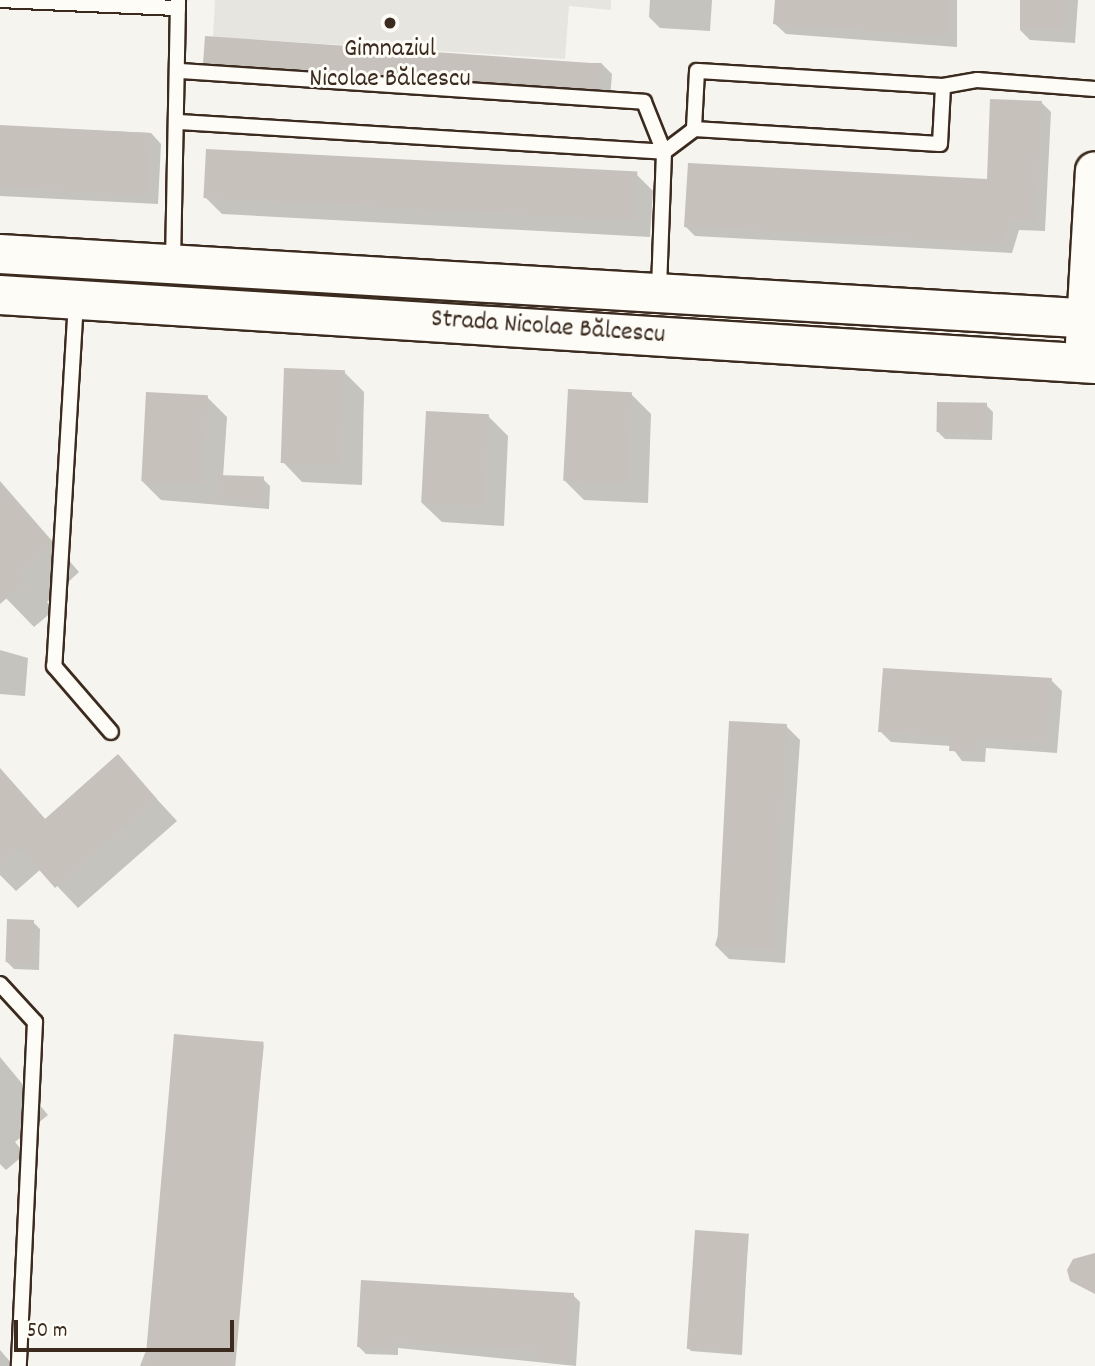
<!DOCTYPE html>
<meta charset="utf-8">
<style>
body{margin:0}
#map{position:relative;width:1095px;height:1366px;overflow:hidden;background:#f5f4ee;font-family:Dekko,sans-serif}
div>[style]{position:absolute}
.built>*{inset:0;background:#e7e5df}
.shadow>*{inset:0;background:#0003}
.building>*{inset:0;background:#c7c1bb;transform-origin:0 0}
.roads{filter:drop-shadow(2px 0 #3b2a1e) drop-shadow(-2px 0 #3b2a1e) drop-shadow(0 2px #3b2a1e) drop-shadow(0 -2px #3b2a1e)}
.lane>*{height:14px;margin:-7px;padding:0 7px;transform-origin:7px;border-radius:7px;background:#fdfcf7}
.secondary>*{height:38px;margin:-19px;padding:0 19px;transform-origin:19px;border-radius:19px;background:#fdfcf7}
.dots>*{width:19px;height:19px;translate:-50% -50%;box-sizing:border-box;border:4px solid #fdfcf7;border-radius:50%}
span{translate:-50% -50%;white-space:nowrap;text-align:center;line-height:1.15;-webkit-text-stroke:6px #fdfcf7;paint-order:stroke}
.poi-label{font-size:26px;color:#3b2a1e}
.street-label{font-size:26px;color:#3b2a1e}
.scale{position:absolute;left:14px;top:1320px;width:220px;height:32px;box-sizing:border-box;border:4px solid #3b2a1e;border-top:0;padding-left:9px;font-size:21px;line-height:24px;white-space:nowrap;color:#3b2a1e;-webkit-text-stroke:5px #fdfcf7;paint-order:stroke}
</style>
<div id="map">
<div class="built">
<i style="clip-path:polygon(215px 0,611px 0,611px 10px,569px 6px,565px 59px,213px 37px)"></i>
</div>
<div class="shadow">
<i style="clip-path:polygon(650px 0,712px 0,710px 31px,660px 28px,649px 17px)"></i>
<i style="clip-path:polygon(777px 0,957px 0,957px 47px,786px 34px,775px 24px)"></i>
<i style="clip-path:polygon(1022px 0,1078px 0,1075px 43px,1030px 40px,1020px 30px)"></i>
<i style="clip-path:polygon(206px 62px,601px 63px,612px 74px,610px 99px,216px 73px)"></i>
<i style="clip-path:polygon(1042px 103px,1051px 112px,1045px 231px,1019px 230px,1012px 253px,695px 236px,686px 227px,988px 180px)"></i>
<i style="clip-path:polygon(0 126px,151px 133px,161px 144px,158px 204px,0 196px)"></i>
<i style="clip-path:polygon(636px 174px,653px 191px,650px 237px,222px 214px,205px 197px)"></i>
<i style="clip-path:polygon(344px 372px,364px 392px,362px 485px,302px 482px,283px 462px)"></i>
<i style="clip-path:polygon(631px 394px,651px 414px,648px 503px,584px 500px,565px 481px)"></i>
<i style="clip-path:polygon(207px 397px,227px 417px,223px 477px,263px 479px,270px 486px,269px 509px,161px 500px,142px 481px)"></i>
<i style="clip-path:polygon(986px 405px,993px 412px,992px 440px,945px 439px,938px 432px)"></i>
<i style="clip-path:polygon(488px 416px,508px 436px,504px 526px,442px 522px,422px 503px)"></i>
<i style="clip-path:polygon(0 481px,79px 572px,47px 602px,54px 610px,34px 627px,0 592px)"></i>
<i style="clip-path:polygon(0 650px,28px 658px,25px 696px,0 694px)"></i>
<i style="clip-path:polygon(1051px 680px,1062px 691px,1057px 753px,986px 748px,985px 762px,962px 761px,951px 746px,891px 742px,880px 731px)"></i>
<i style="clip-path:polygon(786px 726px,800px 740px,785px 963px,729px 959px,715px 945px)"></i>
<i style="clip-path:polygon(118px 757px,177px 821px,78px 908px,41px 869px,16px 891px,0 875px,0 768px,46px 820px)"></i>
<i style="clip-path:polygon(33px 922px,40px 929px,39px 970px,14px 969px,7px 962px)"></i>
<i style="clip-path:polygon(264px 1044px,230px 1366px,140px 1366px)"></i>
<i style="clip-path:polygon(0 1057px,48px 1115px,15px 1142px,25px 1154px,6px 1170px,0 1164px)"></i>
<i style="clip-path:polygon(748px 1236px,742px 1355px,691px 1351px,688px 1348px)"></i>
<i style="clip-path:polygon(573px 1295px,580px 1302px,576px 1366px,398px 1348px,398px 1355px,366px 1354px,359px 1347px)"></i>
<i style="clip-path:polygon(0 1350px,14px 1366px,0 1366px)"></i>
</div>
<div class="building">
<i style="clip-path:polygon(775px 0,950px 0,947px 37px,773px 24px)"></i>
<i style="left:1020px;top:0;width:47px;height:30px"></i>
<i style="left:205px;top:36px;width:398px;height:27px;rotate:4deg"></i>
<i style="clip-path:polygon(990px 99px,1042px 101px,1036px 222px,1010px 221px,1003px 244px,684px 227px,688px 163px,987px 179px)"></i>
<i style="left:0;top:125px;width:151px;height:63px;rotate:3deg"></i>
<i style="left:206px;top:149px;width:432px;height:49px;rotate:3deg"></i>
<i style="left:284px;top:368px;width:61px;height:95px;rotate:2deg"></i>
<i style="left:568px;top:389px;width:64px;height:92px;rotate:3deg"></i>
<i style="left:146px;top:392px;width:62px;height:89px;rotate:3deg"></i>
<i style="left:937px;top:402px;width:50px;height:30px;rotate:1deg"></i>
<i style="left:426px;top:411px;width:63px;height:92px;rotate:3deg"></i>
<i style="left:218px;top:475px;width:46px;height:25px;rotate:2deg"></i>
<i style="clip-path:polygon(0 483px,52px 543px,19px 573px,27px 581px,0 604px)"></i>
<i style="clip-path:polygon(883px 668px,1052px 678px,1047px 743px,976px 738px,975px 752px,949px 751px,950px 737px,878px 732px)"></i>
<i style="left:729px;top:721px;width:58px;height:226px;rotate:3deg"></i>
<i style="clip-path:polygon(118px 754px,157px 799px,55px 888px,20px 848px,0 865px,0 769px,45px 819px)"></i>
<i style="left:7px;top:919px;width:27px;height:43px;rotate:2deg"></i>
<i style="left:174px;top:1034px;width:90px;height:334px;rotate:5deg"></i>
<i style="left:695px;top:1230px;width:54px;height:119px;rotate:4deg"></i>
<i style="clip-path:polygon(1095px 1253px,1095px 1294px,1070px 1281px,1067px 1270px,1073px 1259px)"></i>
<i style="clip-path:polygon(361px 1280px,574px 1293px,570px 1361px,535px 1359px,536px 1351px,392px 1342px,391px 1349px,357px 1347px)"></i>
</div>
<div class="roads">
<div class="lane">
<i style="left:0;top:0;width:178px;rotate:2.6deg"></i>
<i style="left:180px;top:71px;width:465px;rotate:3.8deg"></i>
<i style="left:644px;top:102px;width:54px;rotate:68.2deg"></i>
<i style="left:664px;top:152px;width:138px;rotate:92.1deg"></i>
<i style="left:943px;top:86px;width:35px;rotate:-10deg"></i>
<i style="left:977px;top:80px;width:118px;rotate:4.4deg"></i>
<i style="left:179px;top:122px;width:486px;rotate:3.5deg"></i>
<i style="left:664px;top:152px;width:38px;rotate:-37deg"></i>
<i style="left:694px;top:129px;width:246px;rotate:3.5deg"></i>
<i style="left:940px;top:144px;width:58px;rotate:-87deg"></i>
<i style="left:943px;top:86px;width:246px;rotate:-176.5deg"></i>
<i style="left:697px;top:71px;width:58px;rotate:93deg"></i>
<i style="left:173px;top:263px;width:263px;rotate:-88.9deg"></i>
<i style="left:76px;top:301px;width:366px;rotate:93.4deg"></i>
<i style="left:54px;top:666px;width:87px;rotate:49.2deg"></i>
<i style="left:0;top:984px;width:52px;rotate:47.4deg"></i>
<i style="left:35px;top:1022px;width:344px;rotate:92.7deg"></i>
</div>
<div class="secondary">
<i style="left:0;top:254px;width:1097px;rotate:3.4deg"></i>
<i style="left:0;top:295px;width:1097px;rotate:3.61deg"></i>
<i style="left:1085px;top:343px;width:172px;rotate:-86.7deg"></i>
</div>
</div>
<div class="dots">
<i style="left:390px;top:23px;background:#3b2a1e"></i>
</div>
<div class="poi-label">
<span style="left:390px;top:65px">Gimnaziul<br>Nicolae Bălcescu</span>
</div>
<div class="street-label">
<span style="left:548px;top:328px;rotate:4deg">Strada Nicolae Bălcescu</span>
</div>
<div class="scale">50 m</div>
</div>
